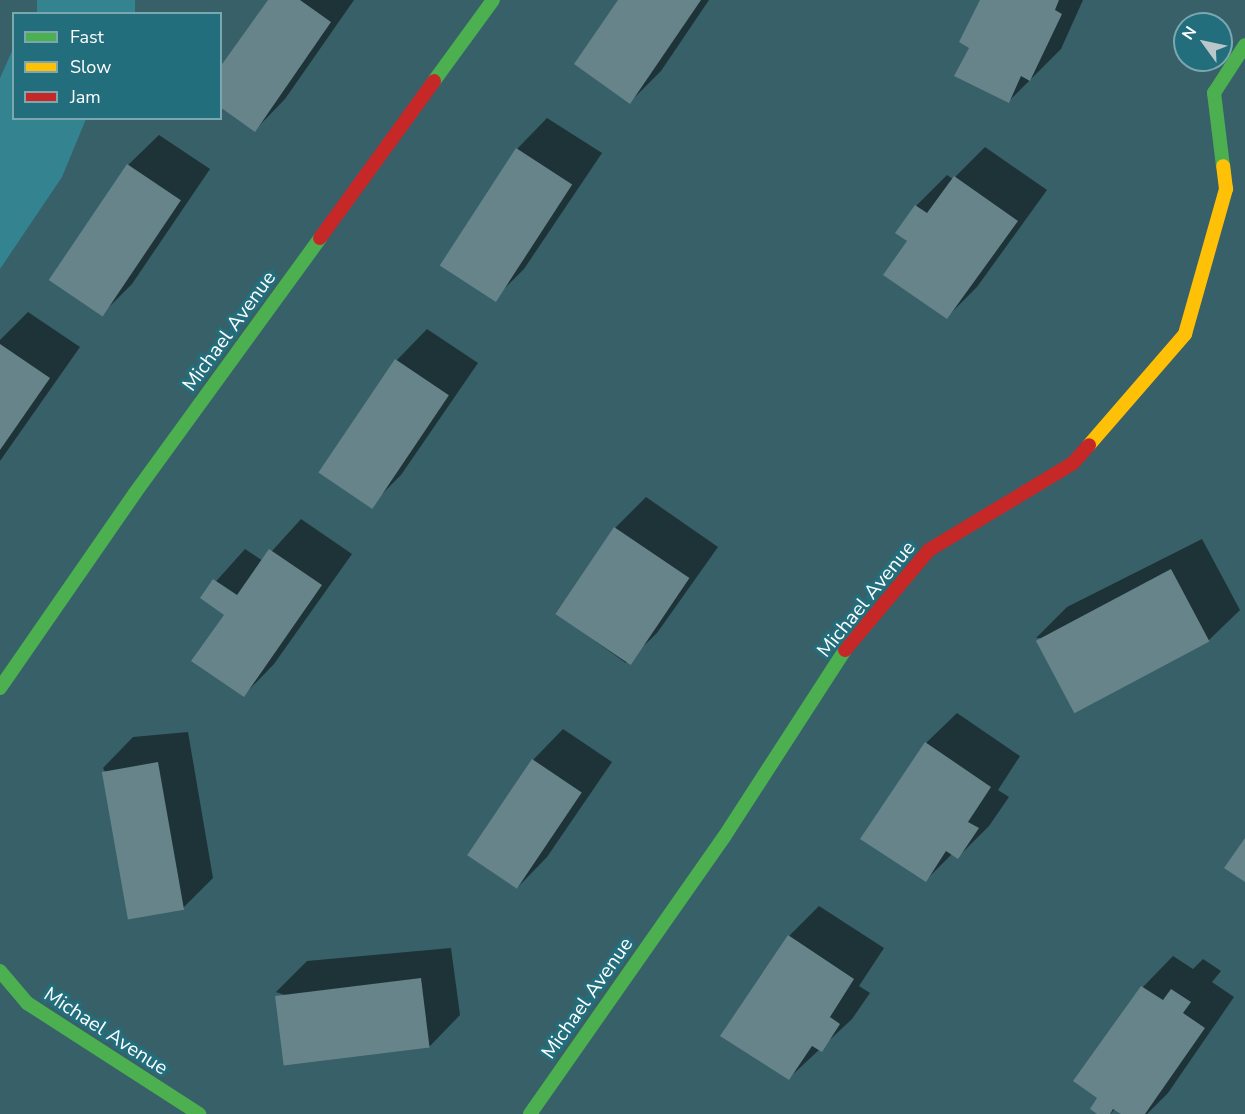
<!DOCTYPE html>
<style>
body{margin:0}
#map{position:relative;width:1245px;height:1114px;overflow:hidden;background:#376068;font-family:"Nunito Sans",sans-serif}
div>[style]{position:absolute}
.green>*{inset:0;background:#348391;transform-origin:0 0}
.shadow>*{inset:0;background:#0007}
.building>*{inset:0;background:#67848a;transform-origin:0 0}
.fast>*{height:14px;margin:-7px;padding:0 7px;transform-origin:7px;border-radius:7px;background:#4caf50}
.slow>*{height:14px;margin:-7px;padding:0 7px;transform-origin:7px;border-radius:7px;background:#ffc107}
.jam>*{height:14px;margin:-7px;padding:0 7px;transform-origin:7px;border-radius:7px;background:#c62828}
span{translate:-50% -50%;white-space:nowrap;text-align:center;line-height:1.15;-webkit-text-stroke:6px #236e7c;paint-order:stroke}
.street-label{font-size:20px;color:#fff}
.legend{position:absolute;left:12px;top:12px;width:210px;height:108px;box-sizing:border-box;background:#236e7c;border:2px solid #7ba8b0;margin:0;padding:8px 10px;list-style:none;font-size:18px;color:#fff}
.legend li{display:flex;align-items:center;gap:12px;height:30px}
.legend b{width:30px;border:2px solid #7ba8b0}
.north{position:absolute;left:1173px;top:12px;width:60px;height:60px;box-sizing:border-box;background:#236e7c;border:2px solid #7ba8b0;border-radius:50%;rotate:303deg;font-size:16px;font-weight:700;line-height:24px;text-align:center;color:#fff}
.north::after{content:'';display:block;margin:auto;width:21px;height:27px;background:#b9c7ca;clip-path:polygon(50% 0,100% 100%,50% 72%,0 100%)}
</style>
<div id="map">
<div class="green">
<i style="left:37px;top:0;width:98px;height:15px"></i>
<i style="clip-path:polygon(13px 49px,14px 118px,86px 119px,62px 177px,0 269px,0 78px)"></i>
</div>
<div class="shadow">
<i style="clip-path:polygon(270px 0,354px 0,285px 99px,255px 130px)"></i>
<i style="clip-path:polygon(620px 0,709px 0,661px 71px,630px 102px)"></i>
<i style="clip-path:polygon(982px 0,1083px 0,1061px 49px,1009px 101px,971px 47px)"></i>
<i style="clip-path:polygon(547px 118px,602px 153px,524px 269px,493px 300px,517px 149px)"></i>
<i style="clip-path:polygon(159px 135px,210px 169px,132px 284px,101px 315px,128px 165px)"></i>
<i style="clip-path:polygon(985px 147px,1047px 190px,977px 287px,947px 317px,909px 241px,916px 206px,947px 175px,953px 179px)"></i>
<i style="clip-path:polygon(28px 312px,80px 347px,0 461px,0 340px)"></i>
<i style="clip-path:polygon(427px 329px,478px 363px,401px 475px,371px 505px,320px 472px,397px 360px)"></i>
<i style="clip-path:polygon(646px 497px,718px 547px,657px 633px,626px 663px,556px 613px,615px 528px)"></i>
<i style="clip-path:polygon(301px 519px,352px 554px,274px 664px,244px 695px,226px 615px,202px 597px,245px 549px,263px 561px)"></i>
<i style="clip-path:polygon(1202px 539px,1240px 610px,1209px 640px,1036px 638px,1067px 607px)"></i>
<i style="clip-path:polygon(957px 713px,1020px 756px,998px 790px,1009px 797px,989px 826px,958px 857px,953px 853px,926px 880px,926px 743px)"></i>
<i style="clip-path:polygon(563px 729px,612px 762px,547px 857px,517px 888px,533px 760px)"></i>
<i style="clip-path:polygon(188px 732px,213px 878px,182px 909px,103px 768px,133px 737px)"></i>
<i style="clip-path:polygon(819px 906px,884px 948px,859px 986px,870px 993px,852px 1019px,789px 1078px,789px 936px)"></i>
<i style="clip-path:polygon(451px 948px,460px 1015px,430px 1046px,276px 992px,307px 961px)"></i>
<i style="clip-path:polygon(1173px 956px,1193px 969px,1203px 959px,1221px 971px,1212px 982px,1234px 997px,1168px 1093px,1147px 1114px,1124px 1114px,1116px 1108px,1110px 1114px,1100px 1114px,1099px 1097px,1075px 1080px,1143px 987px)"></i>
</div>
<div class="building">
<i style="clip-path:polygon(268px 0,300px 0,331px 22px,255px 132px,220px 107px,220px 67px)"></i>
<i style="clip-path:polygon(618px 0,701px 0,630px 104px,574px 64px)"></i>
<i style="clip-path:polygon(980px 0,1059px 0,1055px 10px,1062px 14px,1030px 81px,1021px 76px,1009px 103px,954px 76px,969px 48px,959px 42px)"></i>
<i style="left:516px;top:148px;width:67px;height:140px;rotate:33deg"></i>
<i style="left:127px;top:164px;width:65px;height:140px;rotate:34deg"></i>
<i style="clip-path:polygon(954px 176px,1018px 221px,947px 319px,883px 275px,907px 241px,895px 233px,915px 205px,927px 213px)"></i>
<i style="clip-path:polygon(0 344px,50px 378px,0 450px)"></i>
<i style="left:395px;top:359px;width:65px;height:137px;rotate:34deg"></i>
<i style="left:614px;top:527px;width:91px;height:105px;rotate:34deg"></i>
<i style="clip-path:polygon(269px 549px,322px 585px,244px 697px,191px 661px,224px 615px,200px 598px,213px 579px,237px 595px)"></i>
<i style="left:1171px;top:569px;width:82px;height:153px;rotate:62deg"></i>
<i style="clip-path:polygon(925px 742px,991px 787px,968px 822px,979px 828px,958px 859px,946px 851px,926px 882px,860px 839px)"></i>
<i style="left:532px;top:759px;width:60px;height:116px;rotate:34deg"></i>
<i style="left:158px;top:762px;width:150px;height:57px;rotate:80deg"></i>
<i style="clip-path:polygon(1245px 838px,1245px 882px,1224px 868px)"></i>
<i style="clip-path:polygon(788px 935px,854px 979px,830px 1017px,840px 1024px,822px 1052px,812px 1046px,789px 1080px,720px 1036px)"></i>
<i style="left:421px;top:978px;width:70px;height:147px;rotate:83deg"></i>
<i style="clip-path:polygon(1141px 986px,1163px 1000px,1171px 989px,1191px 1002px,1183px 1013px,1205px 1028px,1145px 1114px,1121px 1114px,1113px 1109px,1110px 1114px,1097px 1114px,1090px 1109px,1097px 1098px,1073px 1081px)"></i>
</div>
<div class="fast">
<i style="left:434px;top:81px;width:100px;rotate:-53.9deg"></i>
<i style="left:1223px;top:166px;width:74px;rotate:-97deg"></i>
<i style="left:1214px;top:93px;width:57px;rotate:-57.1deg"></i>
<i style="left:0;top:688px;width:237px;rotate:-55.3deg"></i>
<i style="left:135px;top:493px;width:315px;rotate:-54deg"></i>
<i style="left:0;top:971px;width:42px;rotate:49.8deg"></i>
<i style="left:27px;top:1003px;width:205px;rotate:32.8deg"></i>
<i style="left:530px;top:1114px;width:338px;rotate:-55deg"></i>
<i style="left:724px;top:837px;width:223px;rotate:-57.1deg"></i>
</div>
<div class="slow">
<i style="left:1089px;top:445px;width:147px;rotate:-49.1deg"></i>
<i style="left:1185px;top:334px;width:151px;rotate:-74.2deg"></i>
<i style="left:1226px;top:189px;width:23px;rotate:-97deg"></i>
</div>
<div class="jam">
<i style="left:320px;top:238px;width:194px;rotate:-54deg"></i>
<i style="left:845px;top:650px;width:131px;rotate:-50deg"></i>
<i style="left:929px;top:550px;width:168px;rotate:-31.1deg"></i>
<i style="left:1073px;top:463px;width:24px;rotate:-48deg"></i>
</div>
<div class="street-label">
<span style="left:229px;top:331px;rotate:-54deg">Michael Avenue</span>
<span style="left:866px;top:599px;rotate:-51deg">Michael Avenue</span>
<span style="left:587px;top:998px;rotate:-55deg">Michael Avenue</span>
<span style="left:106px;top:1031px;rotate:33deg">Michael Avenue</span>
</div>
<ul class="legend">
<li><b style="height:8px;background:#4caf50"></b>Fast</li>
<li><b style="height:8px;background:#ffc107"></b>Slow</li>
<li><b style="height:8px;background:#c62828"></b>Jam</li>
</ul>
<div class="north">N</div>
</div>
